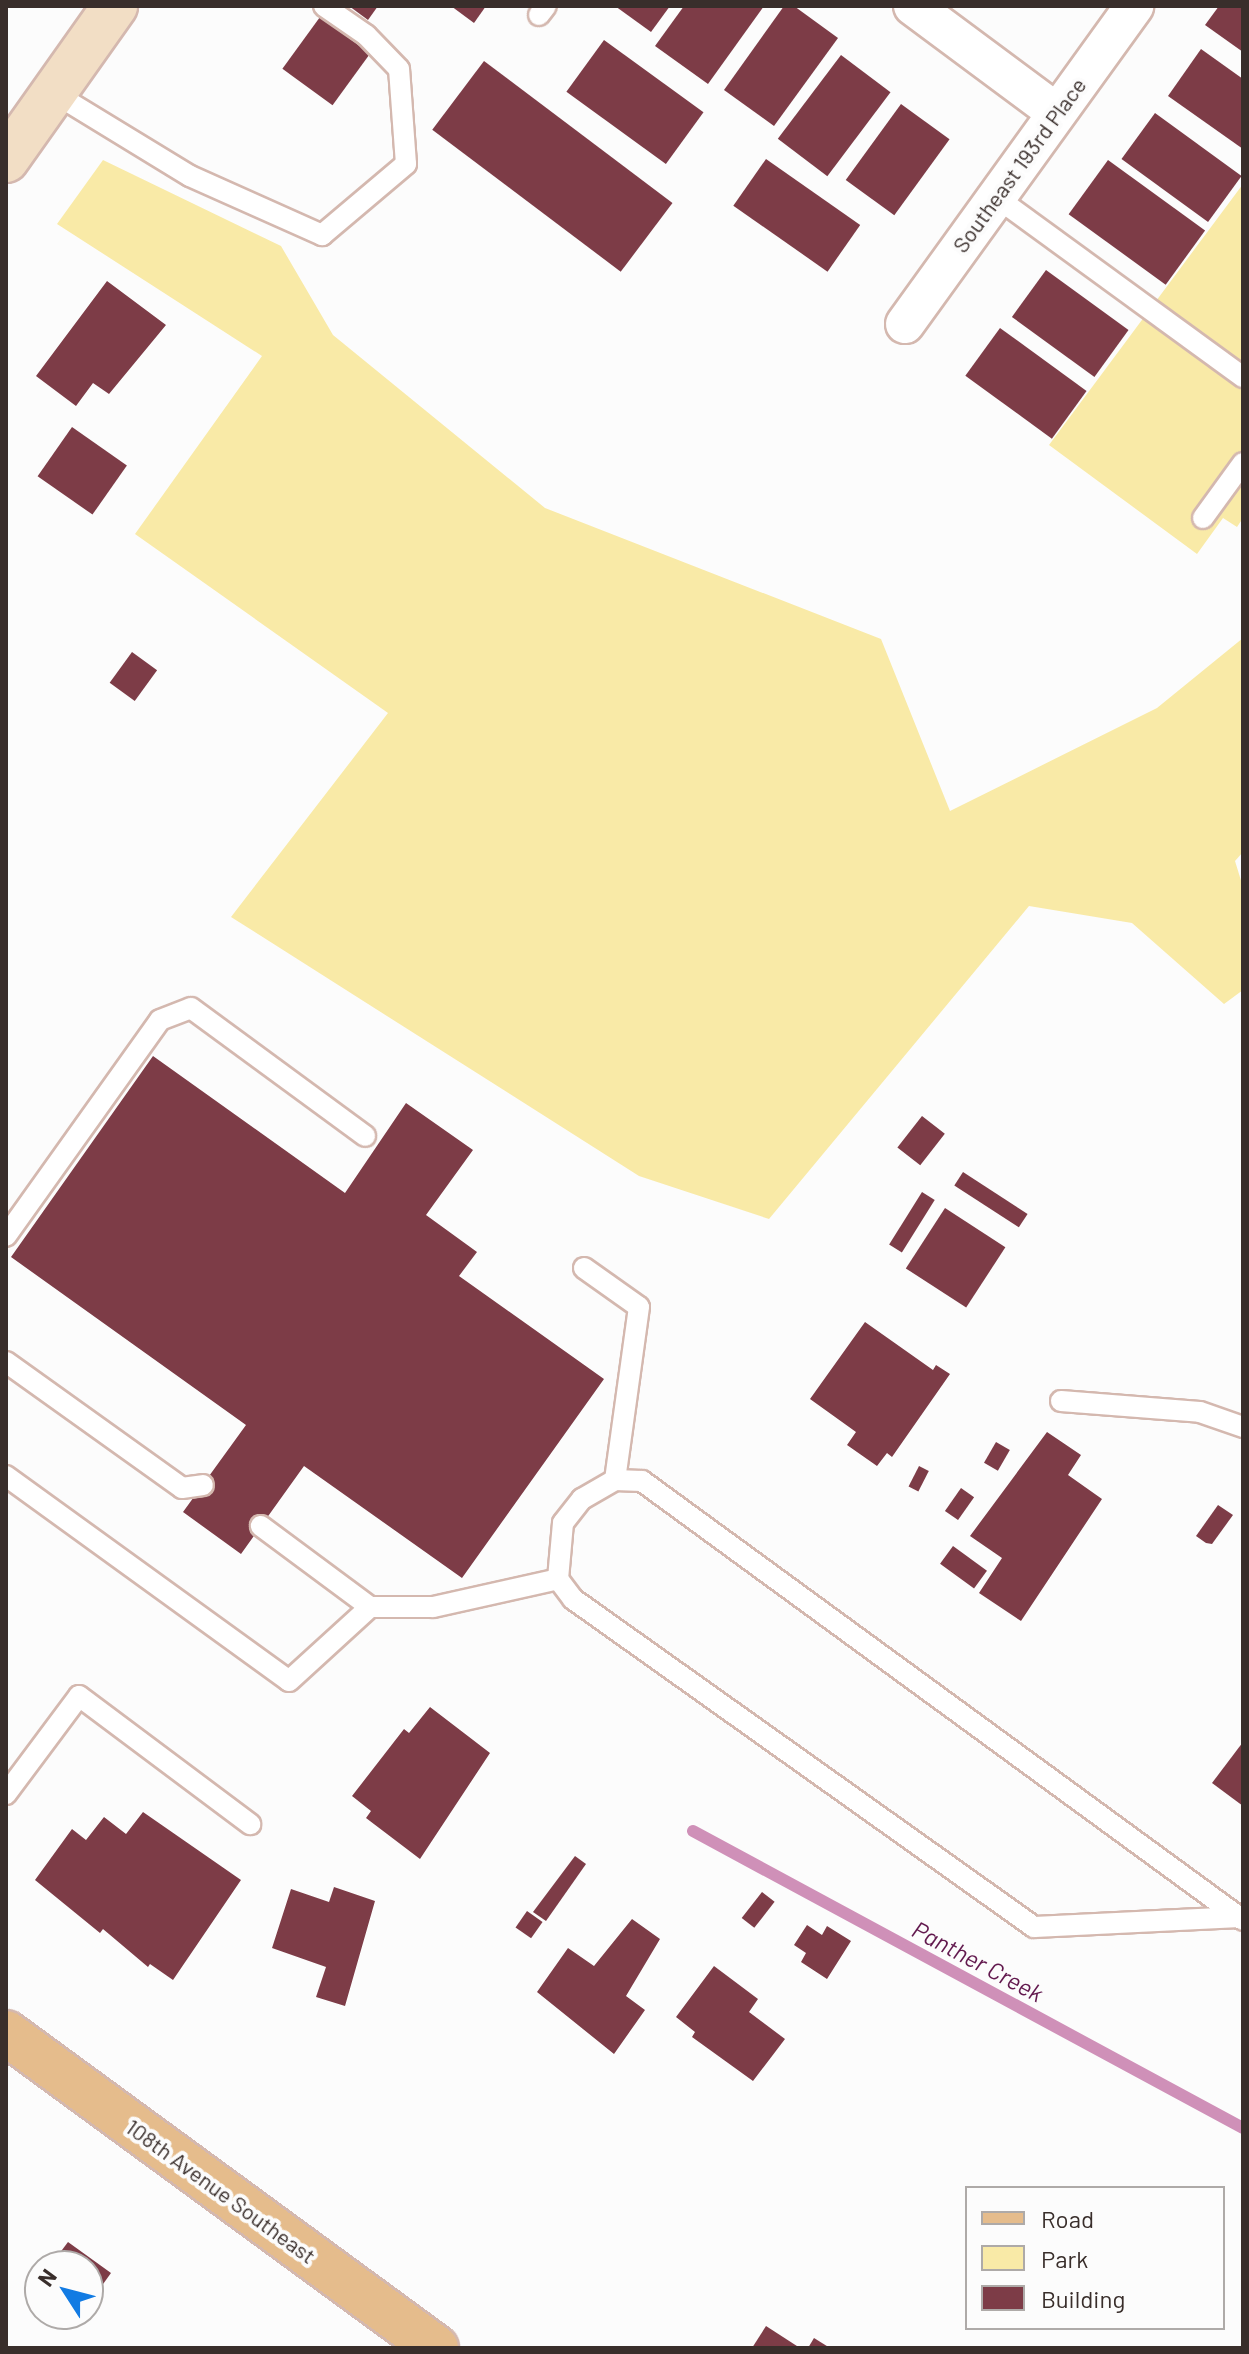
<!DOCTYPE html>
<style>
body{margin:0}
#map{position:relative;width:1249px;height:2354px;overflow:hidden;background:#fcfcfc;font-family:Barlow,sans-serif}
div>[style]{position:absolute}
.green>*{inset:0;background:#f9eaa7}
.stream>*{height:12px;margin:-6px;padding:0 6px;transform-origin:6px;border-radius:6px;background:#cf90b8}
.building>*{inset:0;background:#7d3c47;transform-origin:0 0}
.roads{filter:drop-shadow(2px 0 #d4b8af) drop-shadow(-2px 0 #d4b8af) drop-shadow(0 2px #d4b8af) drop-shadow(0 -2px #d4b8af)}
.lane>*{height:20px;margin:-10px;padding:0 10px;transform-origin:10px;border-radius:10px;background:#fff}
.street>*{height:38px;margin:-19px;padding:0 19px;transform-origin:19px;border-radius:19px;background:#fff}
.secondary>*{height:44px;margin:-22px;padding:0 22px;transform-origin:22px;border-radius:22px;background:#f2dec5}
.primary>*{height:44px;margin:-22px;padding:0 22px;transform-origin:22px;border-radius:22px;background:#e5bc8c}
span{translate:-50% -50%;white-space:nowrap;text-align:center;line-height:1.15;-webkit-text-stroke:8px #fcfcfc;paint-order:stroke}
.street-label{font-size:22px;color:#392e2b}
.water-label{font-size:24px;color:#62194e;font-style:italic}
.frame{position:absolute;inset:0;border:8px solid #392e2b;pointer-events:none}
.legend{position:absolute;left:965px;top:2186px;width:260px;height:144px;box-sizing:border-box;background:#fcfcfc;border:2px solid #aeaaa8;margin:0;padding:10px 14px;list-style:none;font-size:24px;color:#392e2b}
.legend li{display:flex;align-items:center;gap:16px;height:40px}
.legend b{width:40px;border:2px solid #aeaaa8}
.north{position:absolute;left:24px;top:2250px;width:80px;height:80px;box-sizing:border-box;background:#fcfcfc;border:2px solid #aeaaa8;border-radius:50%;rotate:306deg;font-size:22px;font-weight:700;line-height:32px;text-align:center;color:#392e2b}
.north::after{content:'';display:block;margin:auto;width:28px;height:36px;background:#127be3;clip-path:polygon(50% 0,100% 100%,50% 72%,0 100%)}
</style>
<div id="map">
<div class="green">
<i style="clip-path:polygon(103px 160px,281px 246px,333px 335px,545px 508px,881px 639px,950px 811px,1157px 708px,1243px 638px,1243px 852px,1235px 861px,1243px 887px,1243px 990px,1224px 1004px,1132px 923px,1029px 906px,769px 1219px,639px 1176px,231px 917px,388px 713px,135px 534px,262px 356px,57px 224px)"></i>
<i style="clip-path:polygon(1243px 184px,1243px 518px,1237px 527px,1223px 518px,1197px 554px,1049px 445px)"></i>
</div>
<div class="stream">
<i style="left:693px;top:1831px;width:625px;rotate:28.37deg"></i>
</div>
<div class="building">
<i style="clip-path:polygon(349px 6px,378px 6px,368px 20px)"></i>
<i style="clip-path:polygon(451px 6px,486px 6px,474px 23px)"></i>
<i style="clip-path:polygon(615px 6px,670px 6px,651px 32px)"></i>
<i style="clip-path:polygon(684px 6px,764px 6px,708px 84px,655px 46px)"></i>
<i style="clip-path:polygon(784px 6px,794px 6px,838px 38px,774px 126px,724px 90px)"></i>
<i style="clip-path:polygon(1219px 6px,1243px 6px,1243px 52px,1205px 25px)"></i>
<i style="left:320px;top:17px;width:62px;height:64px;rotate:36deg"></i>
<i style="left:604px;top:40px;width:123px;height:64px;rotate:36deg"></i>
<i style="clip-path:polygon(1201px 49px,1243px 79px,1243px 149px,1168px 96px)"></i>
<i style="left:841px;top:55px;width:62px;height:105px;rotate:37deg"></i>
<i style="left:484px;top:61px;width:236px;height:86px;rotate:37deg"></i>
<i style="left:901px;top:104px;width:60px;height:94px;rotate:36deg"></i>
<i style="left:1155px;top:113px;width:107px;height:57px;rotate:36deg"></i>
<i style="left:766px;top:159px;width:115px;height:57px;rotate:35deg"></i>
<i style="left:1108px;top:160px;width:120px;height:67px;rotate:36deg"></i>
<i style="left:1046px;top:270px;width:102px;height:58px;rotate:36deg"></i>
<i style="clip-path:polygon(107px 281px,166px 325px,109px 394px,93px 383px,76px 406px,36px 376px)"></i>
<i style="left:1000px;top:328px;width:107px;height:59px;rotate:36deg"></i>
<i style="left:72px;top:427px;width:67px;height:60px;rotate:35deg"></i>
<i style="left:132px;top:652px;width:31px;height:38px;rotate:36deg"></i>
<i style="clip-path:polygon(153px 1056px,345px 1193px,406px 1103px,473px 1150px,426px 1215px,477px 1252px,459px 1276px,604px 1379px,462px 1578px,304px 1466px,241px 1554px,183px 1512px,246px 1425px,11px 1257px)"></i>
<i style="left:922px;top:1116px;width:29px;height:40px;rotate:38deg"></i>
<i style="left:963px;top:1172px;width:77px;height:16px;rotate:33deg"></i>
<i style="left:922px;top:1192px;width:15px;height:62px;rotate:32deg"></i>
<i style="left:945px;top:1208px;width:72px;height:72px;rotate:33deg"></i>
<i style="clip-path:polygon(865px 1322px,933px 1370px,936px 1365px,950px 1374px,892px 1457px,887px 1453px,877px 1466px,847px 1445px,856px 1432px,810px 1399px)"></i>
<i style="clip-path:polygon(1047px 1432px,1081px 1455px,1068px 1475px,1102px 1499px,1021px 1621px,979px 1593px,1002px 1558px,970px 1536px)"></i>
<i style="left:996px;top:1442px;width:16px;height:24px;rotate:30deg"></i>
<i style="left:919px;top:1466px;width:11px;height:23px;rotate:27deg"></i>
<i style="left:961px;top:1488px;width:16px;height:28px;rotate:35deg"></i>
<i style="clip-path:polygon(1218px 1505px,1233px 1515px,1212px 1544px,1206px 1543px,1196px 1536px)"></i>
<i style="left:953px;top:1546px;width:42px;height:22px;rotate:36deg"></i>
<i style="clip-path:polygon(430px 1707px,490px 1753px,420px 1859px,366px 1818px,371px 1811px,352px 1796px,404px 1729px,409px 1733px)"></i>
<i style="clip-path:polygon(1243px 1742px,1243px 1806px,1212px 1783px)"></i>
<i style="clip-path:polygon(143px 1812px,241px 1880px,173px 1980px,150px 1964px,148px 1967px,103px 1929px,100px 1933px,35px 1880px,72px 1829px,86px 1840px,104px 1817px,126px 1834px)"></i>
<i style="clip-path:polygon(575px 1856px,586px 1864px,546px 1921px,533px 1912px)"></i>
<i style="clip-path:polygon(334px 1887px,375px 1901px,345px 2006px,316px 1997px,326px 1967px,272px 1948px,291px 1889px,329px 1902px)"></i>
<i style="left:762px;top:1892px;width:16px;height:33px;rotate:38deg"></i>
<i style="left:527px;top:1911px;width:19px;height:20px;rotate:35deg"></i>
<i style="clip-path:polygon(632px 1919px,660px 1939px,626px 1996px,645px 2010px,614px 2054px,537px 1992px,568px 1948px,594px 1966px)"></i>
<i style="clip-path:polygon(807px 1925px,822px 1935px,827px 1926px,851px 1941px,827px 1979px,801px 1962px,806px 1953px,794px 1945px)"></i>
<i style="clip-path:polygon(714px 1966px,758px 1999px,749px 2012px,785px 2039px,753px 2081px,692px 2037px,695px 2032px,676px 2017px)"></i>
<i style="clip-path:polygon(68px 2242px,111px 2273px,88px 2305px,88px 2266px,50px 2266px)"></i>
<i style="clip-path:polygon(766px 2326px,800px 2348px,752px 2348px)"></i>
<i style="clip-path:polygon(814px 2338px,830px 2348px,808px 2348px)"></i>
</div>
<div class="roads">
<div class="lane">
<i style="left:539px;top:15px;width:11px;rotate:-52deg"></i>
<i style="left:54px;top:93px;width:159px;rotate:31.4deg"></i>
<i style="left:190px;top:176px;width:145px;rotate:24.1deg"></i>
<i style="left:322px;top:235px;width:110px;rotate:-40.2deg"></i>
<i style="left:406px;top:164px;width:95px;rotate:-94.2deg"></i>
<i style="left:399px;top:69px;width:47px;rotate:-134.1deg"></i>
<i style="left:366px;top:35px;width:51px;rotate:-145.4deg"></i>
<i style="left:996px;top:197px;width:306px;rotate:36.1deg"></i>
<i style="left:1203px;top:518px;width:68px;rotate:-54deg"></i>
<i style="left:6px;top:1236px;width:265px;rotate:-54.5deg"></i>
<i style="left:160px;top:1020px;width:33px;rotate:-21deg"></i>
<i style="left:191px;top:1008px;width:216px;rotate:36.3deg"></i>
<i style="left:584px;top:1268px;width:67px;rotate:35.3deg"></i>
<i style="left:639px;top:1307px;width:175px;rotate:97.9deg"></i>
<i style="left:6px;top:1362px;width:216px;rotate:35.6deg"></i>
<i style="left:182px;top:1488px;width:21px;rotate:-8deg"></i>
<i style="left:1061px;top:1401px;width:139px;rotate:4.5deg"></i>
<i style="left:1200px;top:1412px;width:46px;rotate:19.2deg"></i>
<i style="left:6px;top:1476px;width:349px;rotate:35.9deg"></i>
<i style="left:289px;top:1681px;width:110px;rotate:-42.4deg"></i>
<i style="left:370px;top:1607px;width:136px;rotate:-143.4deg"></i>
<i style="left:370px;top:1607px;width:63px"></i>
<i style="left:433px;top:1607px;width:128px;rotate:-12.6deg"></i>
<i style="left:6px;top:1794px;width:122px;rotate:-53.3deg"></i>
<i style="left:79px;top:1696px;width:214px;rotate:36.8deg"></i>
<i style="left:1240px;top:1917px;width:206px;rotate:177.2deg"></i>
<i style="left:1034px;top:1927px;width:566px;rotate:-144.57deg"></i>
<i style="left:573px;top:1599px;width:25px;rotate:-127deg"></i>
<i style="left:558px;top:1579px;width:56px;rotate:-84.9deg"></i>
<i style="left:563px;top:1523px;width:31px;rotate:-52deg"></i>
<i style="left:582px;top:1499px;width:38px;rotate:-30deg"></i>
<i style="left:615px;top:1480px;width:27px;rotate:2deg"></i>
<i style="left:642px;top:1481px;width:744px;rotate:36.15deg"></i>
</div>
<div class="street">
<i style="left:913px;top:6px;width:179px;rotate:36.6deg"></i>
<i style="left:905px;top:324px;width:392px;rotate:-54.2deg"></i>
</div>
<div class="secondary">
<i style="left:6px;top:160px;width:189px;rotate:-54.7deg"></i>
</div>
<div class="primary">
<i style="left:6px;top:2033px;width:533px;rotate:36.22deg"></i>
</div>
</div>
<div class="street-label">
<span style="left:1019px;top:165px;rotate:-54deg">Southeast 193rd Place</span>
<span style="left:221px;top:2191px;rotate:36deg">108th Avenue Southeast</span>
</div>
<div class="water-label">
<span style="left:978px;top:1961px;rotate:28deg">Panther Creek</span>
</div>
<div class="frame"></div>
<ul class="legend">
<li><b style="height:10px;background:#e5bc8c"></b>Road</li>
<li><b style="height:22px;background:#f9eaa7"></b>Park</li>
<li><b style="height:22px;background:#7d3c47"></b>Building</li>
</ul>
<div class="north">N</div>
</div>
